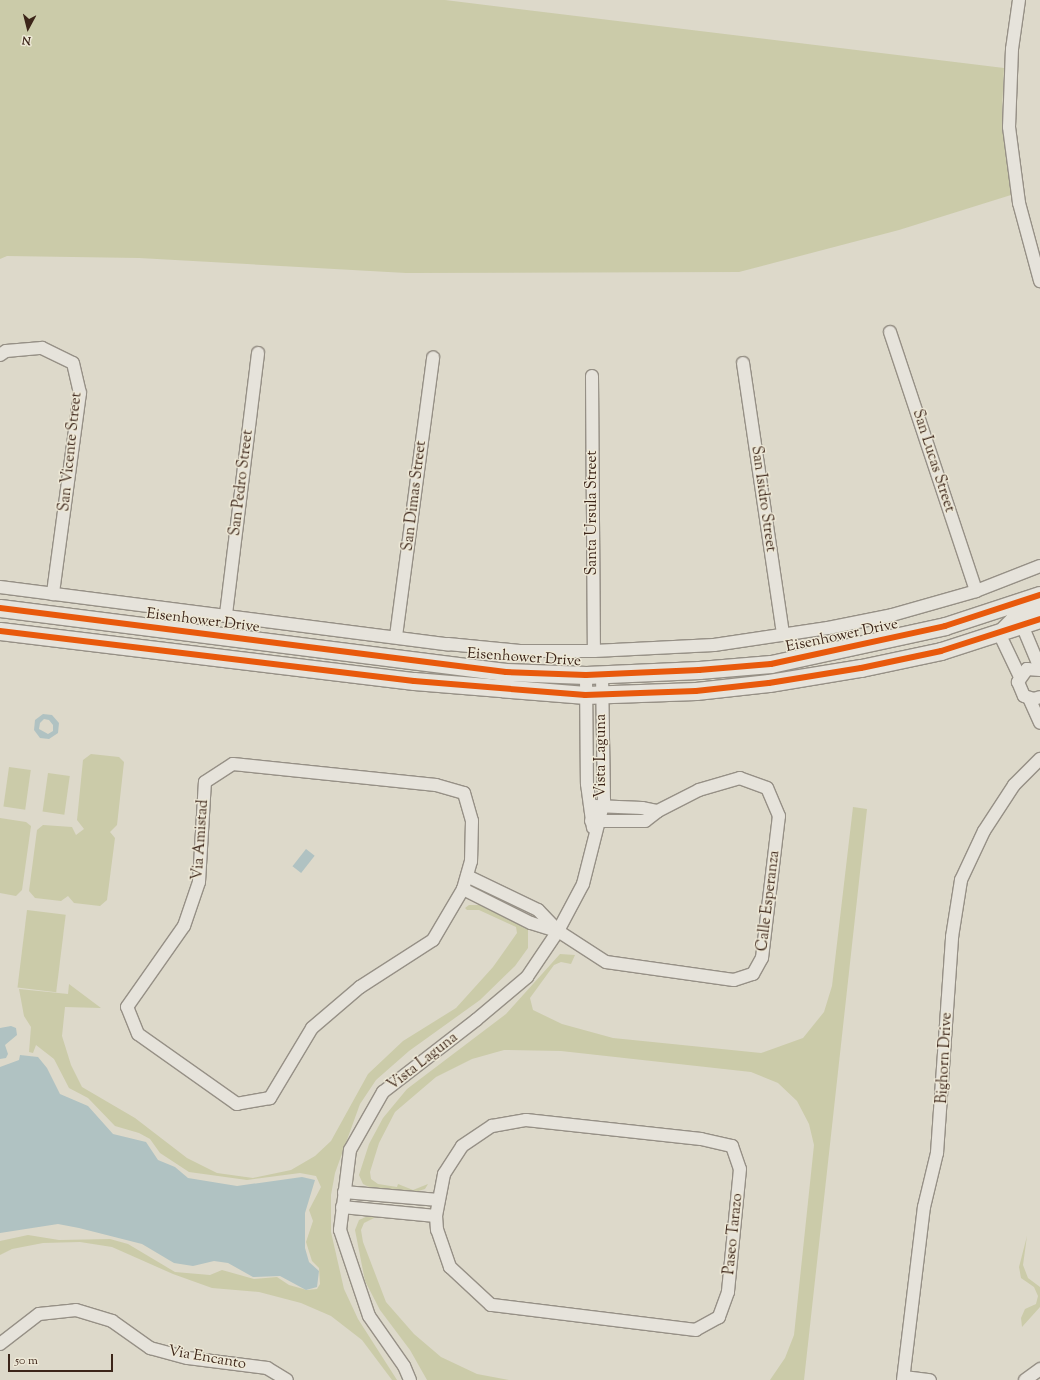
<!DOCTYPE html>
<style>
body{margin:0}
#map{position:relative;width:1040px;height:1380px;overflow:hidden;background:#ddd9ca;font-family:"Sorts Mill Goudy",serif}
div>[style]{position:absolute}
.green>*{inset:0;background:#cbcba9;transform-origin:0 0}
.water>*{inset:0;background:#b0c2c2;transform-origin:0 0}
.roads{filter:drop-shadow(1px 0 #969086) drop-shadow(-1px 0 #969086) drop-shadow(0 1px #969086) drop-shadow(0 -1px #969086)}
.minor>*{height:12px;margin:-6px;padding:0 6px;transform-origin:6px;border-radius:6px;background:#e6e3db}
.tertiary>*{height:15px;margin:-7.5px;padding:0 7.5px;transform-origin:7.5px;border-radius:7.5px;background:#e6e3db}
.secondary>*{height:17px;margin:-8.5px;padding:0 8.5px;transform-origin:8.5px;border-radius:8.5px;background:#e6e3db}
.cycleway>*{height:6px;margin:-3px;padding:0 3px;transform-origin:3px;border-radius:3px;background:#e8590c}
span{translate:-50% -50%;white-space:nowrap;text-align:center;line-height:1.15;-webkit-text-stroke:3px #eee9d7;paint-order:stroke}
.street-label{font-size:15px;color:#3c2519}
.north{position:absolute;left:8px;top:8px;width:40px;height:40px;-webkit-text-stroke:3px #eee9d7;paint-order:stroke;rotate:187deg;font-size:11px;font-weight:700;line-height:16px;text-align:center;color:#3c2519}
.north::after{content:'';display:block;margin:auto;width:14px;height:18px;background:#3c2519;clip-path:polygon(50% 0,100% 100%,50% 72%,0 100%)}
.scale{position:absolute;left:8px;top:1354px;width:105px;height:18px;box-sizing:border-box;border:2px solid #3c2519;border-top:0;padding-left:5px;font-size:12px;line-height:14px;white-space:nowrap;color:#3c2519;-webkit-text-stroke:3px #eee9d7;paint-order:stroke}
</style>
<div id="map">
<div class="green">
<i style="clip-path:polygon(0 0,445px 0,1004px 68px,1002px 111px,1011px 195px,899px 230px,739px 272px,406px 273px,139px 258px,7px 256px,0 259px)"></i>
<i style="clip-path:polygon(91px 754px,119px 757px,124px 762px,117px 825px,110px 832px,115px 838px,107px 900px,100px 906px,74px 903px,68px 896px,61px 901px,35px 898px,29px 891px,37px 830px,43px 825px,72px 827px,76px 835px,84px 829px,77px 820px,83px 760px)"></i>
<i style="left:9px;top:767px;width:22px;height:40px;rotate:8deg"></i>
<i style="left:48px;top:773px;width:22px;height:39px;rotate:8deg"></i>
<i style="clip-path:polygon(853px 807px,867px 809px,804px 1380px,770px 1380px,785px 1358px,794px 1335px,814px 1145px,809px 1124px,797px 1101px,778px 1083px,751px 1072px,561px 1051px,504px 1050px,472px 1059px,436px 1077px,395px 1112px,379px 1143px,370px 1172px,371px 1179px,378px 1184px,397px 1187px,398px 1184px,413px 1190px,428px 1184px,425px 1189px,415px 1192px,371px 1188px,363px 1184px,359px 1175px,369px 1144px,383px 1118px,407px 1089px,506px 1014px,560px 954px,575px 955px,571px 964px,561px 962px,554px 965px,530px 998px,533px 1010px,562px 1024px,613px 1038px,761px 1053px,803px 1038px,824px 1012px,832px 986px)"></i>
<i style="clip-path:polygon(0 818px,26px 822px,31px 826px,22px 890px,16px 896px,0 893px)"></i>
<i style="clip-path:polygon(469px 905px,483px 905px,521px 924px,528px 929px,528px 948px,515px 966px,480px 1000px,409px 1051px,376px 1080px,360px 1104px,335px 1173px,331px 1195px,331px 1232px,344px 1289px,358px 1319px,397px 1380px,392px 1380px,362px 1340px,331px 1316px,301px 1303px,259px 1292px,212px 1288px,173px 1274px,112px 1247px,80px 1242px,43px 1243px,12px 1249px,0 1255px,0 1241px,28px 1235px,59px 1240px,110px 1239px,128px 1244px,175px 1272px,210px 1275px,222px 1270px,254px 1279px,277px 1277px,289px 1285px,307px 1290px,317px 1289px,320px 1284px,319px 1268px,312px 1261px,306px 1242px,313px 1221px,309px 1210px,321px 1187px,316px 1176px,300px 1173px,247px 1180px,189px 1172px,160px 1153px,150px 1139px,139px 1133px,115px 1126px,88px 1098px,69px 1088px,54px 1059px,36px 1045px,33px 1053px,29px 1052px,31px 1027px,24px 1016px,19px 989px,68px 994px,69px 984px,101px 1008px,65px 1007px,62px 1036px,71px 1065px,82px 1087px,135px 1118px,187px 1158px,217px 1173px,253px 1178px,291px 1170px,315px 1156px,331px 1141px,368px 1074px,403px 1041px,456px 1008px,493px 967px,517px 933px,516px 927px,479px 910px,467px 910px,465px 908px)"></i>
<i style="left:27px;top:910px;width:39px;height:78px;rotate:7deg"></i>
<i style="clip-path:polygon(368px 1216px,376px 1217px,364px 1223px,361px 1230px,363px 1242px,386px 1302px,414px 1334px,441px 1357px,477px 1374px,509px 1380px,427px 1380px,410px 1350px,380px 1310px,365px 1281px,355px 1230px,359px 1220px)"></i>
<i style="clip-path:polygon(1027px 1236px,1023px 1265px,1028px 1278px,1040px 1287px,1040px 1307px,1022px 1327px,1021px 1318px,1025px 1309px,1036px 1304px,1038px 1296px,1034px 1287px,1021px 1278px,1019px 1267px)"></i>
</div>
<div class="water">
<i style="clip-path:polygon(evenodd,43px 714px,52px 715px,59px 723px,58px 733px,49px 739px,40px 738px,34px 730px,35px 720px,43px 714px,44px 719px,49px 720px,53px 725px,53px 731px,48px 734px,39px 729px,40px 723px,44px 719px)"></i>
<i style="left:306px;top:849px;width:11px;height:22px;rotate:38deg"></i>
<i style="clip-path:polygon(11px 1026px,16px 1028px,17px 1035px,5px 1045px,8px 1054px,6px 1058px,0 1059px,0 1028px)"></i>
<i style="clip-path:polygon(20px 1055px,38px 1057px,47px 1068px,60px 1094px,88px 1106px,113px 1134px,146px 1142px,158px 1160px,175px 1167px,188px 1178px,237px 1186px,302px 1177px,315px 1180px,305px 1213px,305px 1248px,309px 1262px,319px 1271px,317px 1287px,306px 1290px,280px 1276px,253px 1277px,228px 1263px,214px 1261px,193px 1266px,174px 1263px,142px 1244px,79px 1228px,58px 1224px,0 1233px,0 1067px,19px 1060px)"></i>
</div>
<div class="roads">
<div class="minor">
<i style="left:1019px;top:0;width:49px;rotate:98.1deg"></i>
<i style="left:1012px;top:49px;width:78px;rotate:92.2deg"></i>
<i style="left:1009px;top:127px;width:77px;rotate:82.5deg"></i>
<i style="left:1019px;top:203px;width:81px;rotate:74.9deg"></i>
<i style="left:890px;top:332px;width:273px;rotate:71.6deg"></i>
<i style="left:0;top:355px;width:7px;rotate:-34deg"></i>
<i style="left:6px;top:351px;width:36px;rotate:-5deg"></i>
<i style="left:42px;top:348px;width:34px;rotate:26deg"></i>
<i style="left:73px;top:363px;width:31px;rotate:77deg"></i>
<i style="left:80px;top:393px;width:203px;rotate:97.7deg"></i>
<i style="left:743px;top:363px;width:275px;rotate:81.6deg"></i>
<i style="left:592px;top:376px;width:275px;rotate:89.6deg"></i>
<i style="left:0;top:587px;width:452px;rotate:7.3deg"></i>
<i style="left:448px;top:644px;width:72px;rotate:5.6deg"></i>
<i style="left:520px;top:651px;width:74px"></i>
<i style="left:594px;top:651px;width:120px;rotate:-2.9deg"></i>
<i style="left:714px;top:645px;width:115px;rotate:-8.5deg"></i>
<i style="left:828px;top:628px;width:65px;rotate:-11.5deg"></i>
<i style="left:892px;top:615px;width:87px;rotate:-15.9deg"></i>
<i style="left:976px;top:591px;width:69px;rotate:-21.3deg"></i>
<i style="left:226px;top:614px;width:263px;rotate:-83deg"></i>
<i style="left:1022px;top:625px;width:47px;rotate:67.3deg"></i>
<i style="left:999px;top:633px;width:49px;rotate:64.5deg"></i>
<i style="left:396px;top:636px;width:281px;rotate:-82.4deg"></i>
<i style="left:1040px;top:670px;width:13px;rotate:-176deg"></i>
<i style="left:1027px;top:669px;width:16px;rotate:125deg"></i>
<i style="left:1018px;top:682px;width:15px;rotate:67deg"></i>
<i style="left:1024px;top:696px;width:10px;rotate:17deg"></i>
<i style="left:1034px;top:699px;width:6px;rotate:-18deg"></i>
<i style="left:586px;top:675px;width:109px;rotate:89.5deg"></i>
<i style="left:587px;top:784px;width:44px;rotate:82.2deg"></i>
<i style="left:1029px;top:698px;width:27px;rotate:66deg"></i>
<i style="left:233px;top:764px;width:204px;rotate:5.9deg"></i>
<i style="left:436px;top:785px;width:29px;rotate:16deg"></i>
<i style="left:464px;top:793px;width:29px;rotate:74deg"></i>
<i style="left:472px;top:821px;width:40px;rotate:91.4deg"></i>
<i style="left:471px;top:861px;width:29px;rotate:106deg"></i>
<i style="left:463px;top:889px;width:59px;rotate:120.5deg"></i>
<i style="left:433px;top:940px;width:87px;rotate:147.2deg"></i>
<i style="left:360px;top:987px;width:63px;rotate:139.5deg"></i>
<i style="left:312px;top:1028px;width:82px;rotate:121deg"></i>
<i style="left:270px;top:1098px;width:34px;rotate:170deg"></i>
<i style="left:237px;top:1104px;width:121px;rotate:-144.7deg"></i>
<i style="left:138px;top:1034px;width:29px;rotate:-112deg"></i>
<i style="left:127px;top:1007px;width:99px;rotate:-54.9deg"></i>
<i style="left:184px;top:926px;width:46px;rotate:-71.2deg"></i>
<i style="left:199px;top:882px;width:100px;rotate:-86.6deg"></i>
<i style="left:205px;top:782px;width:33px;rotate:-33deg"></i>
<i style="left:595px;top:806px;width:47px;rotate:2.4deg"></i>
<i style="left:642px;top:808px;width:16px;rotate:11deg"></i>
<i style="left:467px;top:876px;width:79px;rotate:25.6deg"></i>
<i style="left:538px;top:910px;width:29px;rotate:46deg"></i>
<i style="left:558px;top:931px;width:57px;rotate:32.9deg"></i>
<i style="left:606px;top:962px;width:129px;rotate:8deg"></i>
<i style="left:734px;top:980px;width:20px;rotate:-18deg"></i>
<i style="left:753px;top:974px;width:18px;rotate:-61deg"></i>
<i style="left:762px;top:958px;width:143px;rotate:-83.2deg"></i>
<i style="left:779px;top:816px;width:30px;rotate:-113deg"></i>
<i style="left:767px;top:788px;width:29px;rotate:-160deg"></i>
<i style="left:740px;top:778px;width:43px;rotate:163.7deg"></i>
<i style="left:699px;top:790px;width:46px;rotate:152.9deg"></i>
<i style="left:658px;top:811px;width:16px;rotate:142deg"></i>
<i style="left:645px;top:821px;width:54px;rotate:180deg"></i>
<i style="left:463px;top:889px;width:76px;rotate:26.6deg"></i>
<i style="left:531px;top:923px;width:27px;rotate:17deg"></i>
<i style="left:526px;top:1120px;width:176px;rotate:6.2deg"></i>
<i style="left:701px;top:1139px;width:32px;rotate:13deg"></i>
<i style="left:732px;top:1146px;width:24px;rotate:71deg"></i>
<i style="left:740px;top:1169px;width:124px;rotate:95.6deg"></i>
<i style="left:728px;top:1292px;width:27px;rotate:110deg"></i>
<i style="left:719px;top:1317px;width:26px;rotate:151deg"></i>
<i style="left:696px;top:1330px;width:207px;rotate:-173deg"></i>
<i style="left:491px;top:1305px;width:56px;rotate:-137.2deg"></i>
<i style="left:450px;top:1267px;width:39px;rotate:-109deg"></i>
<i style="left:437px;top:1230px;width:14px;rotate:-94deg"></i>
<i style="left:436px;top:1216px;width:43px;rotate:-79.2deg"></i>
<i style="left:444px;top:1174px;width:33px;rotate:-57deg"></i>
<i style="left:462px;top:1146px;width:36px;rotate:-34deg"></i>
<i style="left:492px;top:1126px;width:35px;rotate:-10deg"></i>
<i style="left:344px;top:1192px;width:95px;rotate:4.8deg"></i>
<i style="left:342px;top:1207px;width:94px;rotate:5.5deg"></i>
<i style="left:0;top:1344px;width:49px;rotate:-37.6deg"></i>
<i style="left:39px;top:1314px;width:37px;rotate:-6deg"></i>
<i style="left:76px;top:1310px;width:38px;rotate:17deg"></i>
<i style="left:112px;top:1321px;width:47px;rotate:35.4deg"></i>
<i style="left:150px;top:1348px;width:39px;rotate:15deg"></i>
<i style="left:188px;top:1358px;width:80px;rotate:7.2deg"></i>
<i style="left:267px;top:1368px;width:23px;rotate:31deg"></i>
<i style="left:904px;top:1377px;width:26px;rotate:7deg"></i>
<i style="left:410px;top:1380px;width:15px;rotate:-113deg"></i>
<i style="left:404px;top:1366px;width:61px;rotate:-125deg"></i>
<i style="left:369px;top:1316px;width:91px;rotate:-108.6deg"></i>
<i style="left:340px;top:1230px;width:81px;rotate:-82.9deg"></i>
<i style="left:350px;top:1150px;width:67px;rotate:-60.4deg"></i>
<i style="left:383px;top:1092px;width:118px;rotate:-37.7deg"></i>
<i style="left:476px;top:1020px;width:67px;rotate:-40.1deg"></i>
<i style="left:527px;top:977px;width:55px;rotate:-56deg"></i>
<i style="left:558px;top:931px;width:53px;rotate:-62deg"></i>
<i style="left:583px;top:884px;width:86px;rotate:-75.8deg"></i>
<i style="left:604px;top:801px;width:126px;rotate:-90.9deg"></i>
<i style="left:903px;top:1380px;width:174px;rotate:-83.1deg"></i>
<i style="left:924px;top:1207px;width:56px;rotate:-76.5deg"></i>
<i style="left:937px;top:1153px;width:217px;rotate:-86deg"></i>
<i style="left:952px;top:937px;width:58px;rotate:-81deg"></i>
<i style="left:961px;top:880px;width:54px;rotate:-64.9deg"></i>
<i style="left:984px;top:831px;width:55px;rotate:-56.9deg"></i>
<i style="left:1014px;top:785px;width:37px;rotate:-45deg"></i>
<i style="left:1025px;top:1380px;width:19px;rotate:-36deg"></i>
</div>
<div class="tertiary">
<i style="left:999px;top:633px;width:20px;rotate:-45deg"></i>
<i style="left:1013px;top:619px;width:29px;rotate:-22deg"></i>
</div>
<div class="secondary">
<i style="left:0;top:608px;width:510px;rotate:7.21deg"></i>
<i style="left:506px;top:672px;width:80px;rotate:2.1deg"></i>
<i style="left:586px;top:675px;width:113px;rotate:-2.5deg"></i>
<i style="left:699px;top:670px;width:72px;rotate:-4.8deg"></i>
<i style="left:771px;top:664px;width:178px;rotate:-12.3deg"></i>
<i style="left:945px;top:626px;width:100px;rotate:-18.1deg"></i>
<i style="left:0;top:631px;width:417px;rotate:6.9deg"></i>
<i style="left:414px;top:681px;width:172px;rotate:4.7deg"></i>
<i style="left:585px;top:695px;width:111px;rotate:-2.1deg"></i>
<i style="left:696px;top:691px;width:73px;rotate:-6.3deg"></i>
<i style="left:769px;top:683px;width:93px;rotate:-9.3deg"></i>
<i style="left:861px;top:668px;width:82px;rotate:-12deg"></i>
<i style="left:941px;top:651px;width:104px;rotate:-17.9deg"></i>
</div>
</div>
<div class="cycleway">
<i style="left:0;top:608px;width:510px;rotate:7.21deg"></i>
<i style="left:506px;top:672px;width:80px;rotate:2.1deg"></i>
<i style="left:586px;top:675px;width:113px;rotate:-2.5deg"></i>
<i style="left:699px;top:670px;width:72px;rotate:-4.8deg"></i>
<i style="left:771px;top:664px;width:178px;rotate:-12.3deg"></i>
<i style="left:945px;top:626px;width:100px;rotate:-18.1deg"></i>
<i style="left:0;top:631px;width:417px;rotate:6.9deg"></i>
<i style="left:414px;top:681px;width:172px;rotate:4.7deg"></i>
<i style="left:585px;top:695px;width:111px;rotate:-2.1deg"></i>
<i style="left:696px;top:691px;width:73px;rotate:-6.3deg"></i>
<i style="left:769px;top:683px;width:93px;rotate:-9.3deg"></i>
<i style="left:861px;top:668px;width:82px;rotate:-12deg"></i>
<i style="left:941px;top:651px;width:104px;rotate:-17.9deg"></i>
</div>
<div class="street-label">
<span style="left:71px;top:452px;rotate:-84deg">San Vicente Street</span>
<span style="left:933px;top:461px;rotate:72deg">San Lucas Street</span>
<span style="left:242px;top:483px;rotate:-83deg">San Pedro Street</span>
<span style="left:415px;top:496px;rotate:-83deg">San Dimas Street</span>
<span style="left:763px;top:499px;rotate:82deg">San Isidro Street</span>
<span style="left:593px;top:513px;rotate:-90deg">Santa Ursula Street</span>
<span style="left:203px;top:621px;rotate:7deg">Eisenhower Drive</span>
<span style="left:842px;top:636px;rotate:-12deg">Eisenhower Drive</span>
<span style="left:524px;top:658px;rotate:4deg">Eisenhower Drive</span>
<span style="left:602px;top:756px;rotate:-90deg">Vista Laguna</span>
<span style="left:201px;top:840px;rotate:-86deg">Via Amistad</span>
<span style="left:769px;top:901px;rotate:-83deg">Calle Esperanza</span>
<span style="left:945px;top:1058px;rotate:-87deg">Bighorn Drive</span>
<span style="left:423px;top:1062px;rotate:-38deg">Vista Laguna</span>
<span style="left:734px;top:1234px;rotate:-84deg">Paseo Tarazo</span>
<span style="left:207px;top:1358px;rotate:10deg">Via Encanto</span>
</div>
<div class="north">N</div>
<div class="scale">50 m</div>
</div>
